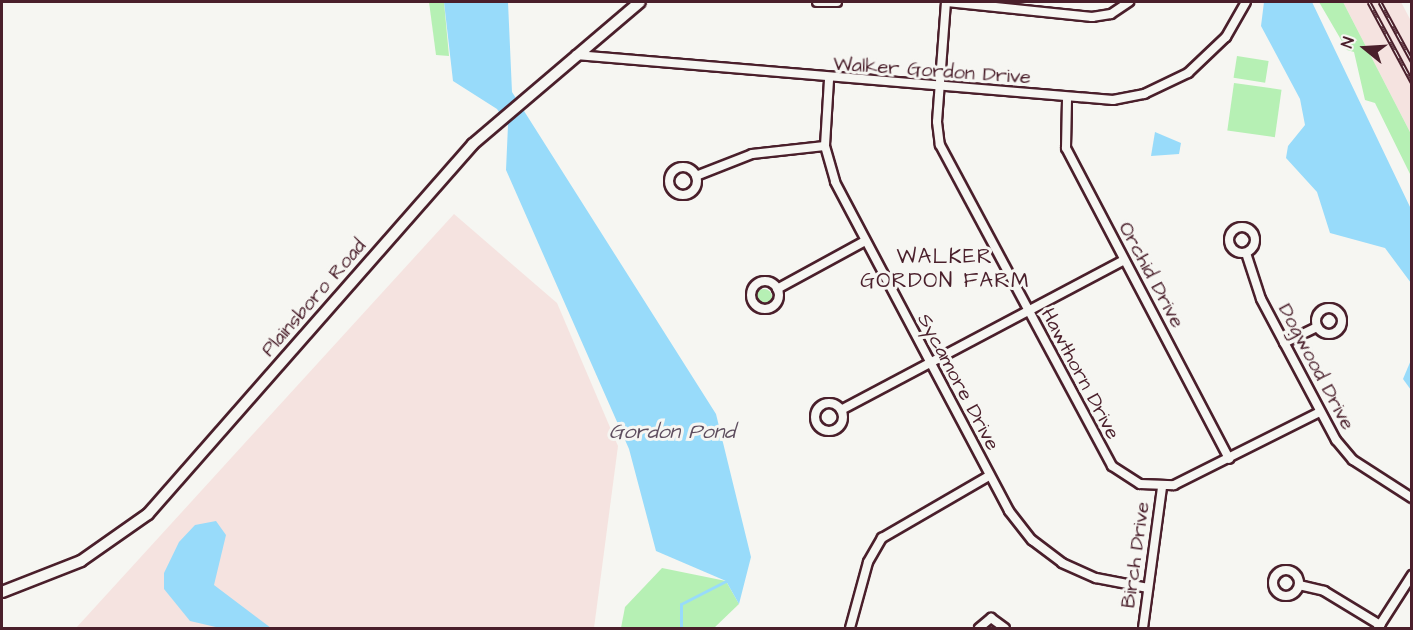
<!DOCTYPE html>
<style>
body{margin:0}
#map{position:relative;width:1413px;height:630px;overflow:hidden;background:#f6f6f2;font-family:"Architects Daughter",sans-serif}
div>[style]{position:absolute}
.built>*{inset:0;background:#f5e3e0}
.green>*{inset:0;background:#b6f0b4;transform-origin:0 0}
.round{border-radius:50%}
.water>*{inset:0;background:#98dbfa}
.stream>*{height:3px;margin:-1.5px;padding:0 1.5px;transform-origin:1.5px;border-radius:1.5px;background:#98dbfa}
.roads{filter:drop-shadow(2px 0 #4a1f2b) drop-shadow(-2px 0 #4a1f2b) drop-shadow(0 2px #4a1f2b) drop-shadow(0 -2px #4a1f2b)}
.minor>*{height:8px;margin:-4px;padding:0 4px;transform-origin:4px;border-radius:4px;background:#f6f6f2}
.minor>.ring{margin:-4px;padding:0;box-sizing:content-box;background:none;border:8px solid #f6f6f2;border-radius:50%}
.tertiary>*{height:10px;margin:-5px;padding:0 5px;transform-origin:5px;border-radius:5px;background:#f6f6f2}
.rail>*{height:5px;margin-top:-2.5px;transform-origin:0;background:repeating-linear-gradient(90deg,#f6f6f2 0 9px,#4a1f2b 0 18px);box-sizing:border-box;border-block:2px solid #4a1f2b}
span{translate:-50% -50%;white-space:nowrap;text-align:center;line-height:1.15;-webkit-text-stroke:6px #f6f6f2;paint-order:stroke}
.street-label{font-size:20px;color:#4a1f2b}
.neighbourhood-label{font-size:21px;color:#4a1f2b;letter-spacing:1.5px}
.water-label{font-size:21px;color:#5e4e5f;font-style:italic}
.frame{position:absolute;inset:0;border:3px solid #4a1f2b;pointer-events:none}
.north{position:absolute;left:1335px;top:18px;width:60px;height:60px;-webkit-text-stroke:4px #f6f6f2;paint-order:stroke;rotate:288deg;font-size:16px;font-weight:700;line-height:24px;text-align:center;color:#4a1f2b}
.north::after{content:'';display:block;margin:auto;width:21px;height:27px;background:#4a1f2b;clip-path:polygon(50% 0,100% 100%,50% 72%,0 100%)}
</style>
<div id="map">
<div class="built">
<i style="clip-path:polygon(1343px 2px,1401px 2px,1411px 21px,1411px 134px)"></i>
<i style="clip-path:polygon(454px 214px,557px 303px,618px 446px,594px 628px,76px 628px)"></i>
</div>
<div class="green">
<i style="clip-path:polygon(429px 2px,444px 2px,449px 56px,436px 55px)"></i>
<i style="clip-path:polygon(1319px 2px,1343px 2px,1411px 134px,1411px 176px,1375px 103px,1365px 100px,1354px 52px,1347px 50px)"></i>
<i style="left:1237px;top:56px;width:32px;height:22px;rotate:9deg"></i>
<i style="left:1234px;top:83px;width:48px;height:48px;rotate:8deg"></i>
<i class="round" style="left:756px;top:289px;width:16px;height:16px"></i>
<i style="clip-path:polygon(662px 568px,726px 581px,739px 604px,714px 628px,621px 628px,625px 607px)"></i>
</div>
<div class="water">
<i style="clip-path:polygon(444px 2px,508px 2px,512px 92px,716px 414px,751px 557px,739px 604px,726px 581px,656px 551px,629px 449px,506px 170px,508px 125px,497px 109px,453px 81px)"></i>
<i style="clip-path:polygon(1264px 2px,1312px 2px,1411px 209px,1411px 283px,1385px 248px,1330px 233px,1317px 192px,1286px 158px,1288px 146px,1305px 125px,1300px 99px,1261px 26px)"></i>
<i style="clip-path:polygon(1155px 132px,1181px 143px,1179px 154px,1151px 156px)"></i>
<i style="clip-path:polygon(1411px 360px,1411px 390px,1403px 379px)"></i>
<i style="clip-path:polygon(216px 521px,226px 535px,214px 585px,271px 628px,220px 628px,190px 621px,164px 589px,164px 573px,179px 542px,195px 525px)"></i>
</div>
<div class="stream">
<i style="left:681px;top:628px;width:24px;rotate:-90deg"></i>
<i style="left:681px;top:604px;width:51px;rotate:-27.1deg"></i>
</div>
<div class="roads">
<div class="minor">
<i style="left:817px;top:2px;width:20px"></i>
<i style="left:946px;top:2px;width:120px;rotate:94.3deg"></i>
<i style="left:937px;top:122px;width:23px;rotate:83deg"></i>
<i style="left:940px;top:145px;width:364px;rotate:61.8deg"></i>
<i style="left:1112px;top:466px;width:33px;rotate:33deg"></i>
<i style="left:1140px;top:484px;width:34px;rotate:2deg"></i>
<i style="left:1174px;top:485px;width:163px;rotate:-26.6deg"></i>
<i style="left:947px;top:2px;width:146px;rotate:5.9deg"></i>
<i style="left:1092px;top:17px;width:19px;rotate:-9deg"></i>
<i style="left:1111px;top:14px;width:22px;rotate:-34deg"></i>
<i style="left:576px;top:55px;width:539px;rotate:4.79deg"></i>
<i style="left:1113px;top:100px;width:32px;rotate:-11deg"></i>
<i style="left:1144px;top:94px;width:49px;rotate:-25.5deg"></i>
<i style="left:1188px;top:73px;width:52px;rotate:-43.5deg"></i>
<i style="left:1226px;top:37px;width:40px;rotate:-60.3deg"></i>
<i style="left:829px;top:80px;width:66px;rotate:93.5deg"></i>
<i style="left:825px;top:146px;width:37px;rotate:74deg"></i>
<i style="left:835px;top:182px;width:372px;rotate:62.1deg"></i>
<i style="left:1009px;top:511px;width:37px;rotate:52deg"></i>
<i style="left:1032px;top:540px;width:38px;rotate:37deg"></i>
<i style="left:1062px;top:563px;width:37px;rotate:24deg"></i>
<i style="left:1096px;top:578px;width:53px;rotate:10.9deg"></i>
<i style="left:1067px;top:100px;width:48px;rotate:91.2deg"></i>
<i style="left:1066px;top:148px;width:351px;rotate:62.3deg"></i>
<i class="ring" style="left:669px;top:167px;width:20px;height:20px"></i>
<i style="left:696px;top:176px;width:60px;rotate:-21.4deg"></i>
<i style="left:752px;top:154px;width:73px;rotate:-6.3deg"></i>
<i class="ring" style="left:1229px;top:227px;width:18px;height:18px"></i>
<i style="left:1246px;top:253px;width:48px;rotate:71.9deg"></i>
<i style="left:1261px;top:299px;width:160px;rotate:62deg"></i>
<i style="left:1336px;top:440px;width:26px;rotate:50deg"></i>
<i style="left:1353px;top:460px;width:70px;rotate:32.8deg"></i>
<i class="ring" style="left:751px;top:281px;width:20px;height:20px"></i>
<i style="left:777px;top:289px;width:100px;rotate:-28.6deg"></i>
<i class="ring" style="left:1316px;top:308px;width:18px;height:18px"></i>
<i style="left:1284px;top:343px;width:37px;rotate:-26deg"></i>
<i class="ring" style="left:815px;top:403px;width:20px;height:20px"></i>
<i style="left:841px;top:410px;width:320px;rotate:-27.9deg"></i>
<i class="ring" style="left:1273px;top:570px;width:18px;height:18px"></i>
<i style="left:1299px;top:585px;width:26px;rotate:13deg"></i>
<i style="left:1324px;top:591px;width:66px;rotate:31.3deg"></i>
<i style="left:850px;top:628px;width:68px;rotate:-74.7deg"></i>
<i style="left:868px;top:562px;width:28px;rotate:-60deg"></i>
<i style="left:882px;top:538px;width:124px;rotate:-30.1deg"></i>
<i style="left:979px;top:628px;width:16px;rotate:-40deg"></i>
<i style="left:991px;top:618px;width:17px;rotate:36deg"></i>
<i style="left:1143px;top:628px;width:142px;rotate:-82.3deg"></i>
<i style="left:1378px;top:628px;width:63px;rotate:-57.3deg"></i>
</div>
<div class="tertiary">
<i style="left:2px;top:592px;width:85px;rotate:-21.4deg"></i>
<i style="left:81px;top:561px;width:82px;rotate:-35deg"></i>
<i style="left:148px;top:514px;width:492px;rotate:-48.7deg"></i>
<i style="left:473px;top:144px;width:219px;rotate:-40.4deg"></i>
</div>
</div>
<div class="rail">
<i style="left:1369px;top:2px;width:91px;rotate:61.7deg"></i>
<i style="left:1380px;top:2px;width:67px;rotate:61.5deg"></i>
</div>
<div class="street-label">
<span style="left:932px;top:71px;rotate:4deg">Walker Gordon Drive</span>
<span style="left:1151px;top:275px;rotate:62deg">Orchid Drive</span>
<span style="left:314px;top:298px;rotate:-49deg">Plainsboro Road</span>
<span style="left:1316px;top:367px;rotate:62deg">Dogwood Drive</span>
<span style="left:1080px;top:374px;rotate:62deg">Hawthorn Drive</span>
<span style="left:958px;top:382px;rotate:62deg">Sycamore Drive</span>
<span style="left:1136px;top:555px;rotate:-82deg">Birch Drive</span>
</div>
<div class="neighbourhood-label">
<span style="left:945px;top:269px">WALKER<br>GORDON FARM</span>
</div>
<div class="water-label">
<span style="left:672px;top:432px">Gordon Pond</span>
</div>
<div class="frame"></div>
<div class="north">N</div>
</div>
